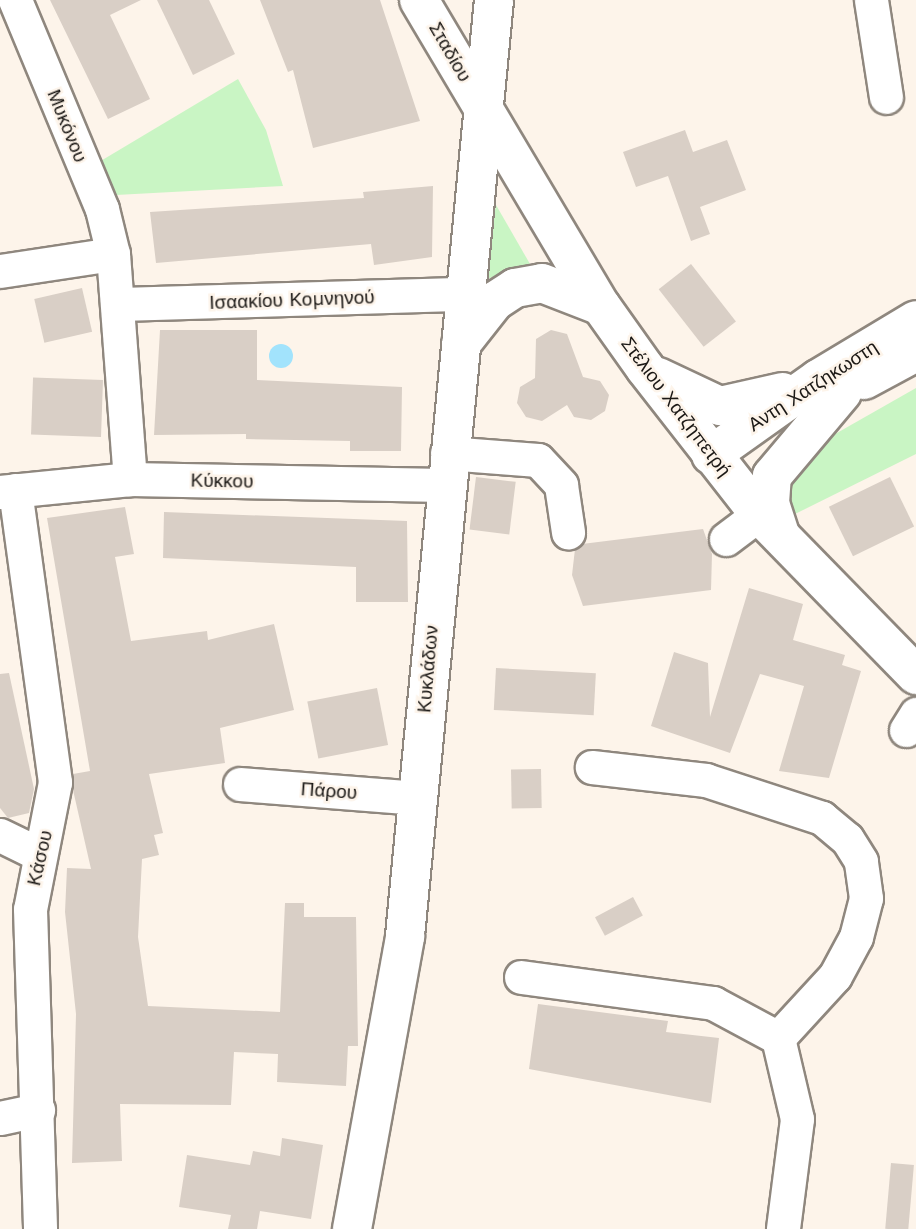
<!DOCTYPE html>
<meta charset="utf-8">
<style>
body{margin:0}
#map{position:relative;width:916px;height:1229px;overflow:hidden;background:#fdf4ea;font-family:"Work Sans",sans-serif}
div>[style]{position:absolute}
.green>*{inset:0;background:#c9f5c4}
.water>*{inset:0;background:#a2e3fc}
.round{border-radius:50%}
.building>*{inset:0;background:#d9cfc6;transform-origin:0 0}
.roads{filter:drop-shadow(2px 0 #8f877e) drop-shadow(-2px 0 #8f877e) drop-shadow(0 2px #8f877e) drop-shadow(0 -2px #8f877e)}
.minor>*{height:33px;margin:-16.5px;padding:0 16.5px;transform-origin:16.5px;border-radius:16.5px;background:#fff}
.major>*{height:38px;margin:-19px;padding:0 19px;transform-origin:19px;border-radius:19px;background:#fff}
span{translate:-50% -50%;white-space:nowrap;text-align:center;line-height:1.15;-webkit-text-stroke:5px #fdf4ea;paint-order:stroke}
.street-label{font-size:19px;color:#1b1815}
</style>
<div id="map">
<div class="green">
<i style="clip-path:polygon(238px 79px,266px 130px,283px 186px,116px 195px,99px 162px)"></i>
<i style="clip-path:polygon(496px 205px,530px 264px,481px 281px)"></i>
<i style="clip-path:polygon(916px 388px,916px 454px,791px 516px,783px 480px,807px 450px)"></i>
</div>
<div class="water">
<i class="round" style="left:269px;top:344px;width:24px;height:24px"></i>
</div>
<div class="building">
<i style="clip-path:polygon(50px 0,141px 0,110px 15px,150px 99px,108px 119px)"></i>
<i style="clip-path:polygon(157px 0,209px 0,235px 54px,193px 75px)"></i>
<i style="clip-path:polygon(260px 0,380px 0,420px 121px,313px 148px,293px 70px,288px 72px)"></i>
<i style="clip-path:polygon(685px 130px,693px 152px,727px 140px,746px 190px,700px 207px,710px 234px,691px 241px,668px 176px,636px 187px,623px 152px)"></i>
<i style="clip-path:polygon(433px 186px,432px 257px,374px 265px,371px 244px,156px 263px,150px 212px,364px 198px,363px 192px)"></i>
<i style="left:691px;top:264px;width:73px;height:41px;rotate:52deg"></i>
<i style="left:82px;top:288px;width:45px;height:49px;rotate:77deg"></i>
<i style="clip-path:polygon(160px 330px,257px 330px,257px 380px,402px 387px,401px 451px,350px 451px,350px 441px,246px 439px,246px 434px,154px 435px)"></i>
<i style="clip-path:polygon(551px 330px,567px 334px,583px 377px,600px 381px,609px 395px,605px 411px,591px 420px,574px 417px,567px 405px,542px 421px,526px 417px,517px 403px,520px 387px,535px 378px,536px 339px)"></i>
<i style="left:103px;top:380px;width:57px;height:70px;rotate:92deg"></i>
<i style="left:476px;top:477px;width:40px;height:53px;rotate:7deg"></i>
<i style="left:890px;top:477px;width:55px;height:68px;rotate:64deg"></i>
<i style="clip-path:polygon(125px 507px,134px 554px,115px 557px,131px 641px,207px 631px,208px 640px,274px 624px,294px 710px,220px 728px,225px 763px,149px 774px,163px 833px,154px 835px,159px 855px,142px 859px,138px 937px,148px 1006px,280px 1012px,285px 903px,304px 903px,304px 917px,356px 917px,358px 1046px,348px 1046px,346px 1086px,277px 1082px,278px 1054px,234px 1052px,231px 1105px,120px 1104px,122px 1161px,72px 1163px,76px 1014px,65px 912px,67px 868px,91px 869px,73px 790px,73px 774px,90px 771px,47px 518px)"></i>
<i style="clip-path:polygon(164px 512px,407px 521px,408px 602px,356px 602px,356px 567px,163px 558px)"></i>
<i style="clip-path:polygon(703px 529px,712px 554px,711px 590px,583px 606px,572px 575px,575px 549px,582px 544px)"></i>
<i style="clip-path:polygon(749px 588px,803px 604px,793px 640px,845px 655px,842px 665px,861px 671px,829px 778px,779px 771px,804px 686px,760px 674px,730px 753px,651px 726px,674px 652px,708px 663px,710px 717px)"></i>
<i style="left:496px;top:668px;width:100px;height:42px;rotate:3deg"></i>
<i style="clip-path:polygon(9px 673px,34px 789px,29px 813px,8px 818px,0 808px,0 674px)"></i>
<i style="left:377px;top:688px;width:58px;height:71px;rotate:79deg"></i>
<i style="left:541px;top:769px;width:39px;height:30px;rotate:89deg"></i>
<i style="left:633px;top:897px;width:21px;height:43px;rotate:62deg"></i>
<i style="clip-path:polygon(538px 1004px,668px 1021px,666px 1032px,719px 1038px,711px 1103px,529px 1069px)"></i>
<i style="clip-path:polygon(282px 1138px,323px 1145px,311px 1219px,260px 1211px,257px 1229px,228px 1229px,231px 1215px,179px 1207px,187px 1155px,250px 1165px,253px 1151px,280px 1156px)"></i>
<i style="left:891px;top:1163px;width:23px;height:66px;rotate:5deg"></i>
</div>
<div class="roads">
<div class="minor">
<i style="left:15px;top:0;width:226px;rotate:67.4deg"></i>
<i style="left:102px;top:209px;width:46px;rotate:76.3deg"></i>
<i style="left:113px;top:254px;width:226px;rotate:85.7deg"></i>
<i style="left:871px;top:0;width:98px;rotate:81.2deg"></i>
<i style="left:0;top:271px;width:114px;rotate:-8.6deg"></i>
<i style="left:120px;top:304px;width:345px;rotate:-1.7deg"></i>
<i style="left:447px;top:453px;width:91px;rotate:4.4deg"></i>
<i style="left:538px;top:460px;width:34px;rotate:47deg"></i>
<i style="left:561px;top:485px;width:48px;rotate:81.5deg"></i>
<i style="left:15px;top:490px;width:295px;rotate:82.2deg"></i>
<i style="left:55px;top:782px;width:129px;rotate:101.1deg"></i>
<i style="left:30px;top:909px;width:320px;rotate:88.2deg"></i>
<i style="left:0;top:492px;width:131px;rotate:-5.7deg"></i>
<i style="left:130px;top:479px;width:314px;rotate:1.1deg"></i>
<i style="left:726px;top:539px;width:41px;rotate:-37.1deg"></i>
<i style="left:906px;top:730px;width:19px;rotate:-58deg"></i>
<i style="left:240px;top:784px;width:178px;rotate:4.5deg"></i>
<i style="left:0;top:835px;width:43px;rotate:26deg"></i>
<i style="left:521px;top:977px;width:194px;rotate:7.7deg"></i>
<i style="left:713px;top:1003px;width:74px;rotate:28.3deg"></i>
<i style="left:778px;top:1038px;width:84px;rotate:-47.4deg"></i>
<i style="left:835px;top:976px;width:44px;rotate:-61.7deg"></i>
<i style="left:856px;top:937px;width:40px;rotate:-75.6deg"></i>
<i style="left:866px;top:898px;width:37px;rotate:-98deg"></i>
<i style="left:861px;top:861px;width:26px;rotate:-122deg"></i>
<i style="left:847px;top:839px;width:33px;rotate:-140deg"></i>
<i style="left:822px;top:818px;width:122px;rotate:-161.9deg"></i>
<i style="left:706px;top:780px;width:115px;rotate:-173.5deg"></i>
<i style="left:778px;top:1038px;width:83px;rotate:76.8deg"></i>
<i style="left:797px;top:1119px;width:111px;rotate:97.3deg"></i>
<i style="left:0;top:1118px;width:39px;rotate:-12deg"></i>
</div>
<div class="major">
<i style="left:419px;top:0;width:356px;rotate:59.3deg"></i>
<i style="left:601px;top:306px;width:76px;rotate:54.6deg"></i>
<i style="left:645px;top:368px;width:185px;rotate:52deg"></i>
<i style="left:759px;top:514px;width:225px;rotate:45.7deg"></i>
<i style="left:461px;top:344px;width:55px;rotate:-51.7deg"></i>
<i style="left:495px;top:301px;width:24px;rotate:-33deg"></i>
<i style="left:515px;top:288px;width:27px;rotate:-10deg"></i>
<i style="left:542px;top:283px;width:63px;rotate:21.3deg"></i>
<i style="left:658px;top:377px;width:68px;rotate:25.1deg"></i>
<i style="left:720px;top:406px;width:64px;rotate:-12.7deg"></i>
<i style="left:864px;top:380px;width:59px;rotate:-28.3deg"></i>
<i style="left:711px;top:455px;width:131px;rotate:-35.4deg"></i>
<i style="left:818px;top:379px;width:114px;rotate:-31deg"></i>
<i style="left:780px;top:534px;width:33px;rotate:-108deg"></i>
<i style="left:770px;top:503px;width:27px;rotate:-86deg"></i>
<i style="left:772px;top:476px;width:109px;rotate:-49.9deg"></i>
<i style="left:352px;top:1229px;width:298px;rotate:-79.7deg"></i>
<i style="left:405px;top:936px;width:940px;rotate:-84.57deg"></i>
</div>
</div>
<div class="street-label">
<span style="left:450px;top:52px;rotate:60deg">Σταδίου</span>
<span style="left:67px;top:126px;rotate:68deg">Μυκόνου</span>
<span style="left:292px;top:300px;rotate:-2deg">Ισαακίου Κομνηνού</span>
<span style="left:813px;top:386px;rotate:-33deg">Αντη Χατζηκωστη</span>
<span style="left:676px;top:407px;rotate:53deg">Στέλιου Χατζηπετρή</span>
<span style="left:222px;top:481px;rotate:1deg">Κύκκου</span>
<span style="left:428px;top:669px;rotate:-85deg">Κυκλάδων</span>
<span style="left:329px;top:791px;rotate:4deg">Πάρου</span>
<span style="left:40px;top:858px;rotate:-77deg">Κάσου</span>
</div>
</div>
